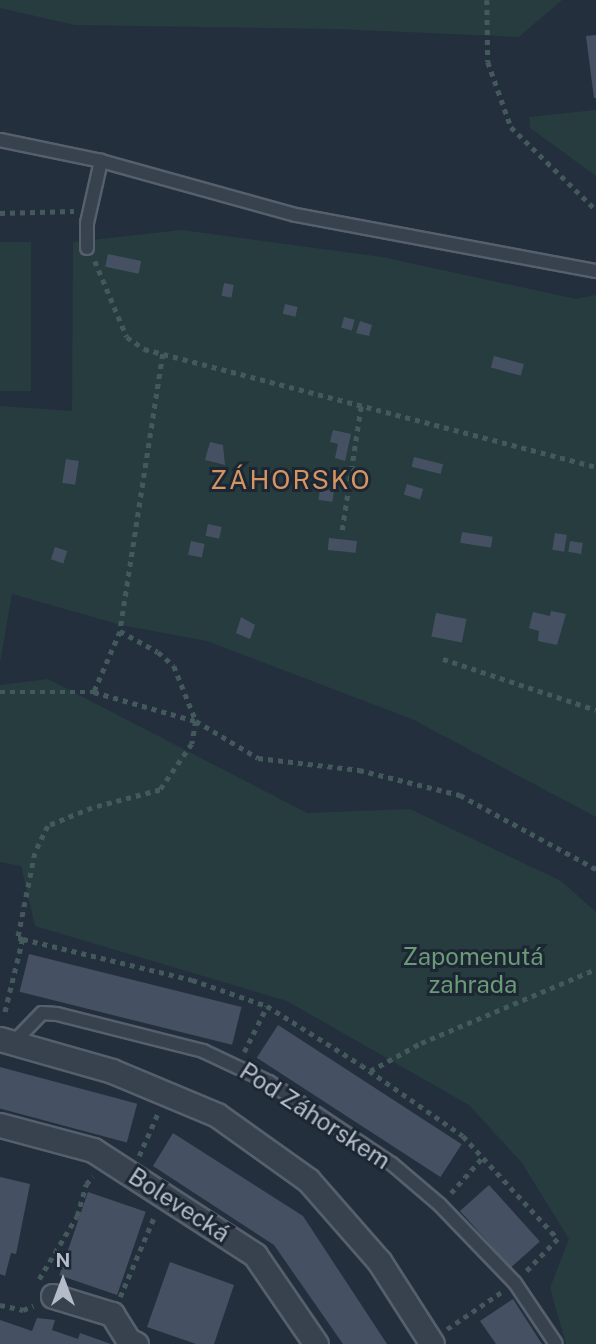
<!DOCTYPE html>
<meta charset="utf-8">
<style>
body{margin:0}
#map{position:relative;width:596px;height:1344px;overflow:hidden;background:#242f3e;font-family:"Public Sans",sans-serif}
div>[style]{position:absolute}
.green>*{inset:0;background:#263c3f;transform-origin:0 0}
.building>*{inset:0;background:#455162;transform-origin:0 0}
.path>*{height:4.5px;margin-top:-2.25px;transform-origin:0;background:repeating-linear-gradient(90deg,#44595c 0 5px,transparent 0 10px)}
.roads{filter:drop-shadow(2px 0 #565f6c) drop-shadow(-2px 0 #565f6c) drop-shadow(0 2px #565f6c) drop-shadow(0 -2px #565f6c)}
.service>*{height:12px;margin:-6px;padding:0 6px;transform-origin:6px;border-radius:6px;background:#38414e}
.minor>*{height:23px;margin:-11.5px;padding:0 11.5px;transform-origin:11.5px;border-radius:11.5px;background:#38414e}
span{translate:-50% -50%;white-space:nowrap;text-align:center;line-height:1.15;-webkit-text-stroke:6px #1d2633;paint-order:stroke}
.park-label{font-size:24px;color:#6b9a76}
.street-label{font-size:24px;color:#b4bcc9}
.neighbourhood-label{font-size:26px;color:#d59563;letter-spacing:2px}
.north{position:absolute;left:28px;top:1246px;width:70px;height:70px;-webkit-text-stroke:5px #1d2633;paint-order:stroke;rotate:0deg;font-size:19px;font-weight:700;line-height:28px;text-align:center;color:#b4bcc9}
.north::after{content:'';display:block;margin:auto;width:24px;height:32px;background:#b4bcc9;clip-path:polygon(50% 0,100% 100%,50% 72%,0 100%)}
</style>
<div id="map">
<div class="green">
<i style="clip-path:polygon(0 0,562px 0,519px 37px,335px 29px,75px 25px,0 8px)"></i>
<i style="clip-path:polygon(596px 110px,596px 176px,530px 128px,529px 117px)"></i>
<i style="clip-path:polygon(182px 230px,382px 257px,576px 299px,596px 295px,596px 817px,412px 719px,207px 641px,121px 625px,12px 594px,0 663px,0 406px,72px 411px,73px 242px)"></i>
<i style="left:0;top:242px;width:31px;height:149px"></i>
<i style="clip-path:polygon(48px 679px,307px 813px,410px 809px,561px 881px,596px 912px,596px 1344px,566px 1344px,550px 1288px,569px 1239px,522px 1163px,469px 1105px,287px 1001px,35px 926px,21px 866px,0 862px,0 685px)"></i>
</div>
<div class="building">
<i style="clip-path:polygon(596px 35px,596px 98px,594px 98px,586px 36px)"></i>
<i style="left:108px;top:254px;width:34px;height:13px;rotate:12deg"></i>
<i style="left:224px;top:283px;width:10px;height:13px;rotate:11deg"></i>
<i style="left:285px;top:304px;width:13px;height:10px;rotate:13deg"></i>
<i style="left:344px;top:317px;width:11px;height:11px;rotate:15deg"></i>
<i style="clip-path:polygon(360px 321px,372px 325px,369px 336px,356px 333px)"></i>
<i style="left:494px;top:356px;width:31px;height:12px;rotate:15deg"></i>
<i style="clip-path:polygon(333px 430px,351px 434px,345px 461px,335px 458px,338px 444px,330px 442px)"></i>
<i style="clip-path:polygon(210px 442px,223px 445px,225px 465px,205px 460px)"></i>
<i style="left:414px;top:457px;width:30px;height:10px;rotate:14deg"></i>
<i style="left:66px;top:459px;width:13px;height:24px;rotate:9deg"></i>
<i style="left:407px;top:484px;width:17px;height:11px;rotate:17deg"></i>
<i style="left:320px;top:489px;width:14px;height:11px;rotate:8deg"></i>
<i style="left:208px;top:524px;width:14px;height:12px;rotate:12deg"></i>
<i style="left:462px;top:532px;width:31px;height:11px;rotate:9deg"></i>
<i style="left:555px;top:533px;width:12px;height:17px;rotate:9deg"></i>
<i style="left:329px;top:538px;width:28px;height:12px;rotate:6deg"></i>
<i style="left:191px;top:541px;width:14px;height:14px;rotate:12deg"></i>
<i style="left:570px;top:541px;width:13px;height:11px;rotate:9deg"></i>
<i style="left:55px;top:547px;width:13px;height:13px;rotate:18deg"></i>
<i style="clip-path:polygon(551px 611px,566px 614px,557px 645px,538px 641px,539px 631px,529px 628px,533px 612px,550px 616px)"></i>
<i style="left:436px;top:613px;width:31px;height:24px;rotate:11deg"></i>
<i style="clip-path:polygon(241px 617px,255px 625px,250px 639px,236px 633px)"></i>
<i style="left:29px;top:954px;width:219px;height:39px;rotate:14deg"></i>
<i style="left:278px;top:1025px;width:219px;height:39px;rotate:33deg"></i>
<i style="left:0;top:1067px;width:142px;height:40px;rotate:15deg"></i>
<i style="clip-path:polygon(173px 1133px,303px 1216px,387px 1344px,343px 1344px,274px 1245px,153px 1166px)"></i>
<i style="clip-path:polygon(0 1177px,30px 1184px,16px 1254px,11px 1253px,5px 1276px,0 1274px)"></i>
<i style="left:489px;top:1185px;width:76px;height:39px;rotate:48deg"></i>
<i style="left:88px;top:1192px;width:61px;height:88px;rotate:19deg"></i>
<i style="clip-path:polygon(170px 1262px,234px 1285px,214px 1344px,196px 1344px,147px 1327px)"></i>
<i style="clip-path:polygon(513px 1299px,542px 1344px,496px 1344px,480px 1321px)"></i>
<i style="clip-path:polygon(37px 1318px,55px 1320px,52px 1330px,78px 1339px,80px 1333px,111px 1344px,0 1344px,0 1320px,32px 1331px)"></i>
</div>
<div class="path">
<i style="left:487px;top:0;width:62px;rotate:89.1deg"></i>
<i style="left:488px;top:62px;width:69px;rotate:70.5deg"></i>
<i style="left:511px;top:127px;width:119px;rotate:44.3deg"></i>
<i style="left:0;top:213px;width:74px;rotate:-1.5deg"></i>
<i style="left:95px;top:261px;width:82px;rotate:67.2deg"></i>
<i style="left:127px;top:337px;width:21px;rotate:35deg"></i>
<i style="left:144px;top:349px;width:467px;rotate:14.6deg"></i>
<i style="left:163px;top:354px;width:280px;rotate:98.8deg"></i>
<i style="left:120px;top:631px;width:43px;rotate:28.9deg"></i>
<i style="left:158px;top:652px;width:21px;rotate:41deg"></i>
<i style="left:174px;top:666px;width:59px;rotate:68.2deg"></i>
<i style="left:196px;top:721px;width:72px;rotate:30.8deg"></i>
<i style="left:258px;top:758px;width:102px;rotate:6.8deg"></i>
<i style="left:359px;top:770px;width:104px;rotate:13.9deg"></i>
<i style="left:460px;top:795px;width:155px;rotate:28.6deg"></i>
<i style="left:342px;top:530px;width:125px;rotate:-81.3deg"></i>
<i style="left:443px;top:659px;width:161px;rotate:18.4deg"></i>
<i style="left:94px;top:691px;width:65px;rotate:-66.6deg"></i>
<i style="left:0;top:692px;width:94px"></i>
<i style="left:94px;top:692px;width:106px;rotate:15.9deg"></i>
<i style="left:196px;top:721px;width:23px;rotate:100deg"></i>
<i style="left:192px;top:744px;width:56px;rotate:124.8deg"></i>
<i style="left:160px;top:790px;width:70px;rotate:165.2deg"></i>
<i style="left:92px;top:808px;width:48px;rotate:157.8deg"></i>
<i style="left:48px;top:826px;width:30px;rotate:116deg"></i>
<i style="left:35px;top:853px;width:87px;rotate:101.3deg"></i>
<i style="left:18px;top:938px;width:5px;rotate:11deg"></i>
<i style="left:23px;top:939px;width:80px;rotate:103.7deg"></i>
<i style="left:23px;top:939px;width:174px;rotate:13.6deg"></i>
<i style="left:192px;top:980px;width:79px;rotate:19.1deg"></i>
<i style="left:267px;top:1006px;width:111px;rotate:32.1deg"></i>
<i style="left:361px;top:1065px;width:124px;rotate:34.8deg"></i>
<i style="left:463px;top:1136px;width:140px;rotate:47.3deg"></i>
<i style="left:558px;top:1239px;width:46px;rotate:134.1deg"></i>
<i style="left:244px;top:1052px;width:51px;rotate:-63.4deg"></i>
<i style="left:370px;top:1071px;width:58px;rotate:-28.8deg"></i>
<i style="left:421px;top:1043px;width:190px;rotate:-22.9deg"></i>
<i style="left:139px;top:1156px;width:47px;rotate:-66.2deg"></i>
<i style="left:451px;top:1193px;width:48px;rotate:-48.4deg"></i>
<i style="left:39px;top:1279px;width:74px;rotate:-58.9deg"></i>
<i style="left:77px;top:1216px;width:33px;rotate:-74deg"></i>
<i style="left:86px;top:1184px;width:10px;rotate:-45deg"></i>
<i style="left:120px;top:1297px;width:89px;rotate:-66.9deg"></i>
<i style="left:0;top:1305px;width:24px;rotate:12deg"></i>
<i style="left:23px;top:1310px;width:11px;rotate:-22deg"></i>
<i style="left:447px;top:1329px;width:68px;rotate:-34.2deg"></i>
</div>
<div class="roads">
<div class="service">
<i style="left:0;top:140px;width:103px;rotate:11.7deg"></i>
<i style="left:101px;top:161px;width:202px;rotate:15.5deg"></i>
<i style="left:296px;top:215px;width:305px;rotate:10.6deg"></i>
<i style="left:87px;top:248px;width:25px;rotate:-90deg"></i>
<i style="left:87px;top:223px;width:64px;rotate:-77.3deg"></i>
<i style="left:14px;top:1042px;width:40px;rotate:-46deg"></i>
<i style="left:42px;top:1013px;width:15px;rotate:4deg"></i>
<i style="left:57px;top:1014px;width:151px;rotate:14.2deg"></i>
<i style="left:203px;top:1051px;width:73px;rotate:25.2deg"></i>
<i style="left:269px;top:1082px;width:148px;rotate:33.7deg"></i>
<i style="left:392px;top:1164px;width:63px;rotate:40.5deg"></i>
<i style="left:440px;top:1205px;width:108px;rotate:46.1deg"></i>
<i style="left:515px;top:1283px;width:73px;rotate:56.1deg"></i>
</div>
<div class="minor">
<i style="left:0;top:1039px;width:116px;rotate:15.9deg"></i>
<i style="left:112px;top:1071px;width:114px;rotate:22.7deg"></i>
<i style="left:217px;top:1115px;width:112px;rotate:35.5deg"></i>
<i style="left:308px;top:1180px;width:108px;rotate:48.8deg"></i>
<i style="left:379px;top:1261px;width:98px;rotate:57.4deg"></i>
<i style="left:0;top:1125px;width:96px;rotate:15deg"></i>
<i style="left:93px;top:1150px;width:193px;rotate:32.9deg"></i>
<i style="left:255px;top:1255px;width:108px;rotate:55.6deg"></i>
<i style="left:53px;top:1296px;width:62px;rotate:17deg"></i>
<i style="left:112px;top:1314px;width:31px;rotate:58deg"></i>
<i style="left:128px;top:1340px;width:9px;rotate:27deg"></i>
</div>
</div>
<div class="park-label">
<span style="left:473px;top:971px">Zapomenutá<br>zahrada</span>
</div>
<div class="street-label">
<span style="left:315px;top:1116px;rotate:33deg">Pod Záhorskem</span>
<span style="left:179px;top:1205px;rotate:33deg">Bolevecká</span>
</div>
<div class="neighbourhood-label">
<span style="left:291px;top:480px">ZÁHORSKO</span>
</div>
<div class="north">N</div>
</div>
